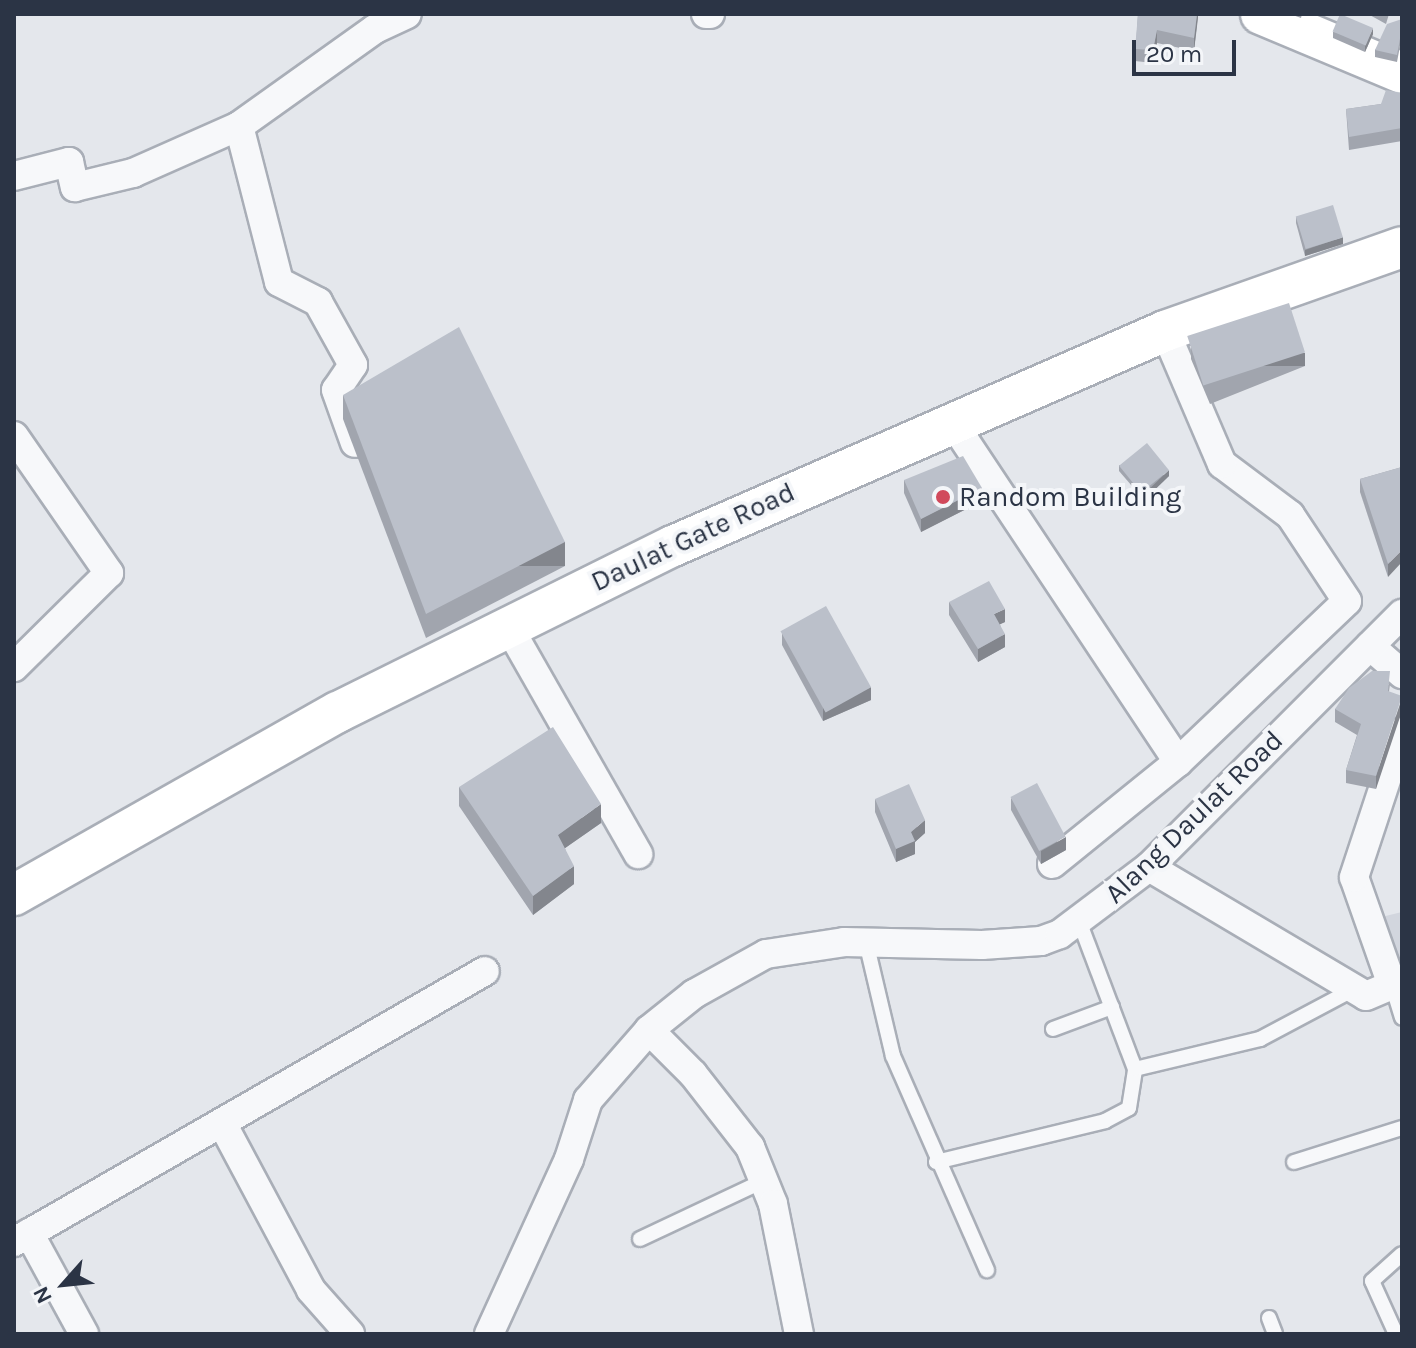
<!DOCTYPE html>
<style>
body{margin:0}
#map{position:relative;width:1416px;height:1348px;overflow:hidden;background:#e4e7ec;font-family:Karla,sans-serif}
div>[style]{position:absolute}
.built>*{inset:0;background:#d2d6de}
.roads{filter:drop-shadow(2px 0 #a9aeb7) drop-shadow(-2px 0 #a9aeb7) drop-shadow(0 2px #a9aeb7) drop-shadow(0 -2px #a9aeb7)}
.lane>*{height:14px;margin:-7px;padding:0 7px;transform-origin:7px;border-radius:7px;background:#f7f8fa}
.street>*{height:28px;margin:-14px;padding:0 14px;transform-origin:14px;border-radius:14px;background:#f7f8fa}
.secondary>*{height:40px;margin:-20px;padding:0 20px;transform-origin:20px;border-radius:20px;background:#fff}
.wall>*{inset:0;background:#a1a5ae}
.shaded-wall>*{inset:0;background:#83868d;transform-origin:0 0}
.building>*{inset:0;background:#bbc0ca;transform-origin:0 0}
.dots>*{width:22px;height:22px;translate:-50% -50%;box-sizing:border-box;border:4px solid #f4f6f9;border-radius:50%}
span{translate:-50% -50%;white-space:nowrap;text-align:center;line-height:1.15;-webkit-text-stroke:8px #f4f6f9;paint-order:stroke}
.poi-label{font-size:28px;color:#2b3445}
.left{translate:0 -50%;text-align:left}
.street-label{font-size:28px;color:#2b3445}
.frame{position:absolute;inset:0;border:16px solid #2b3445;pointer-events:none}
.north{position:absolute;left:24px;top:1244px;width:80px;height:80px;-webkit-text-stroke:6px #f4f6f9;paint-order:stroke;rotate:243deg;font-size:22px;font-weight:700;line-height:32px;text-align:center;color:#2b3445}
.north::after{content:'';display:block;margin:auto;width:28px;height:36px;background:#2b3445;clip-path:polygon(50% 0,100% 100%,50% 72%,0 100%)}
.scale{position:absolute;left:1132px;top:40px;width:104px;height:36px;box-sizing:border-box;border:4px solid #2b3445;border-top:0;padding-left:10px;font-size:24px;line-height:28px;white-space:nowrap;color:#2b3445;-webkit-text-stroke:6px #f4f6f9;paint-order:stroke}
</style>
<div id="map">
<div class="built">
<i style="clip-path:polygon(1402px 912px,1402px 983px,1369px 920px)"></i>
</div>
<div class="roads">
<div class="lane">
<i style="left:866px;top:942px;width:117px;rotate:76.7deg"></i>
<i style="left:893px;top:1056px;width:234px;rotate:66.3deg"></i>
<i style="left:1397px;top:984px;width:5px;rotate:169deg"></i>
<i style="left:1392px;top:985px;width:34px;rotate:73deg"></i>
<i style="left:1053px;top:1029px;width:63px;rotate:-20.4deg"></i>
<i style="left:1135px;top:1069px;width:129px;rotate:-13.5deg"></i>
<i style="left:1260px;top:1039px;width:106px;rotate:-28deg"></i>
<i style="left:936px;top:1162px;width:174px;rotate:-13.6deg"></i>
<i style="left:1105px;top:1121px;width:27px;rotate:-28deg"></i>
<i style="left:1129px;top:1108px;width:39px;rotate:-81deg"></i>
<i style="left:1135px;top:1069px;width:158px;rotate:-110.7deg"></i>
<i style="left:1294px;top:1162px;width:113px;rotate:-17.5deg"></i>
<i style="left:640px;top:1239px;width:136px;rotate:-25.2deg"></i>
<i style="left:1269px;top:1318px;width:17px;rotate:69deg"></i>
<i style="left:1396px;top:1334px;width:58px;rotate:-114.4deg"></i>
<i style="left:1372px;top:1281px;width:40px;rotate:-42deg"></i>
</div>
<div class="street">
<i style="left:706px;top:14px;width:4px"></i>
<i style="left:239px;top:126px;width:161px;rotate:75.6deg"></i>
<i style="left:279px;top:282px;width:44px;rotate:27.1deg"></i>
<i style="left:318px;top:302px;width:72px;rotate:60.9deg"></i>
<i style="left:353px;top:365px;width:30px;rotate:124deg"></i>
<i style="left:336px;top:390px;width:56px;rotate:70.3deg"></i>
<i style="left:14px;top:176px;width:57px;rotate:-14.3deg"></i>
<i style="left:69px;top:162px;width:26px;rotate:77deg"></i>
<i style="left:75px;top:187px;width:60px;rotate:-13.6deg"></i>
<i style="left:133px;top:173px;width:116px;rotate:-23.9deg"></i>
<i style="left:239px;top:126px;width:167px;rotate:-35.5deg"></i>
<i style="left:375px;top:29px;width:35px;rotate:-25deg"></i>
<i style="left:953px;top:423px;width:407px;rotate:56.4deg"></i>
<i style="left:14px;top:436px;width:167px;rotate:55.3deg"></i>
<i style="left:109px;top:573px;width:134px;rotate:135.3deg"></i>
<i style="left:507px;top:624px;width:265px;rotate:60.3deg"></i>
<i style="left:1370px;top:646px;width:43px;rotate:41.2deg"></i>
<i style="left:1052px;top:864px;width:162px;rotate:-39deg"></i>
<i style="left:1178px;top:762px;width:233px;rotate:-43.6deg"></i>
<i style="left:1347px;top:601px;width:103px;rotate:-123.5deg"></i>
<i style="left:1290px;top:515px;width:85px;rotate:-143.1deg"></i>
<i style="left:1222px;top:464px;width:145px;rotate:-113.2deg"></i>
<i style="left:1149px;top:867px;width:252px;rotate:30.7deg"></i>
<i style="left:1366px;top:996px;width:28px;rotate:-23deg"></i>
<i style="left:1392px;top:985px;width:114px;rotate:-109.4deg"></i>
<i style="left:1354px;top:877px;width:153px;rotate:-71.7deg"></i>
<i style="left:649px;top:1030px;width:62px;rotate:45deg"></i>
<i style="left:693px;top:1074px;width:93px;rotate:52deg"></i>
<i style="left:750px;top:1147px;width:61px;rotate:68deg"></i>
<i style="left:773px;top:1204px;width:133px;rotate:78.7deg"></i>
<i style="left:222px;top:1123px;width:189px;rotate:61.9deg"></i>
<i style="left:311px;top:1290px;width:59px;rotate:48.4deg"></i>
<i style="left:29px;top:1233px;width:115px;rotate:61.4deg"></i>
<i style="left:14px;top:1242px;width:543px;rotate:-29.91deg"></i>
<i style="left:489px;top:1334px;width:192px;rotate:-65.4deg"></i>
<i style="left:569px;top:1159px;width:62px;rotate:-72.1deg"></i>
<i style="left:588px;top:1100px;width:93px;rotate:-48.9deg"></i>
<i style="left:649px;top:1030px;width:58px;rotate:-38.7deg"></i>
<i style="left:694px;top:994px;width:82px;rotate:-29.1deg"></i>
<i style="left:766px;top:954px;width:79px;rotate:-8.7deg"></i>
<i style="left:844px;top:942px;width:138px;rotate:1.2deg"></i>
<i style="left:982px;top:945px;width:59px;rotate:-3.9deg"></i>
<i style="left:1041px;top:941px;width:20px;rotate:-20deg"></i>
<i style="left:1060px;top:934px;width:111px;rotate:-37deg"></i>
<i style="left:1149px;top:867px;width:358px;rotate:-45deg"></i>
</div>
<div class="secondary">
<i style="left:1261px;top:14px;width:153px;rotate:22.7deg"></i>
<i style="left:14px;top:895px;width:372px;rotate:-29.5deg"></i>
<i style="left:338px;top:712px;width:374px;rotate:-26.4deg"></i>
<i style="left:673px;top:546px;width:537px;rotate:-23.6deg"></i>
<i style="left:1165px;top:331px;width:251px;rotate:-19.5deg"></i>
</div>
</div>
<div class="wall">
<i style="clip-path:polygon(1138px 14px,1198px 14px,1194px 51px,1157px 43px,1153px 63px,1135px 61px)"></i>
<i style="clip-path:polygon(1290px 14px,1302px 14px,1301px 18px)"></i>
<i style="clip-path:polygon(1368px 14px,1389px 14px,1386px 24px)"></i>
<i style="clip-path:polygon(1402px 19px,1402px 35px,1397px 62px,1375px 57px,1375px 50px)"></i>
<i style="clip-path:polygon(1333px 32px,1373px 34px,1365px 52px,1333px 38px)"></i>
<i style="clip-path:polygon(1402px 93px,1402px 141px,1349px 150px,1346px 109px,1381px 104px)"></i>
<i style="clip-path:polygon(1296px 217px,1343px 244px,1305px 256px,1296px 223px)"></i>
<i style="clip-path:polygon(1191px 346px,1305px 366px,1210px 404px,1191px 359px)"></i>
<i style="clip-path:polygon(343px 395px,565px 566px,426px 638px,343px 419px)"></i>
<i style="clip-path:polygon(1119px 465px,1169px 476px,1144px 500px,1119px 471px)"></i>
<i style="clip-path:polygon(1402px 467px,1388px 577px,1360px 492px,1360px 479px)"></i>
<i style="clip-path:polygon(904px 480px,982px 501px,921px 532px,904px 493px)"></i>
<i style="clip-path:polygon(949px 602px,1005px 622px,1000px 624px,1005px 647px,978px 662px,949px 615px)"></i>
<i style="clip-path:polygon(782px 633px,871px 700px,823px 721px,782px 645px)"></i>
<i style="clip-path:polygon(1390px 684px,1376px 789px,1346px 783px,1346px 770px,1357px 735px,1335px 722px,1335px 709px)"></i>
<i style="clip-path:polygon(459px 787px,601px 823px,565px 848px,574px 884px,533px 915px,459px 806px)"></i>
<i style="clip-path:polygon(1011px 798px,1066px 850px,1041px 864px,1011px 810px)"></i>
<i style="clip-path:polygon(875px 799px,925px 833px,915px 842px,915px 854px,896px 862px,875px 812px)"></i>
</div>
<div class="shaded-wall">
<i style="clip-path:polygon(1197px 14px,1198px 14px,1198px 18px,1194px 51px,1194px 38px)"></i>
<i style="clip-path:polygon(1373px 28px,1373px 34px,1365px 52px,1365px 46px)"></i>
<i style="clip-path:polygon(1157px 30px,1157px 43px,1153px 63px,1153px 50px)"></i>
<i style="clip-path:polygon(1343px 237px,1343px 244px,1305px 256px,1305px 250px)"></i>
<i style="left:1305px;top:353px;width:13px;height:102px;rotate:90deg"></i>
<i style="clip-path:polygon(1169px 470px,1169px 476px,1144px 500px,1144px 494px)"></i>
<i style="clip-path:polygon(982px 488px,982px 501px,921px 532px,921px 519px)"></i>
<i style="left:565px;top:542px;width:24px;height:157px;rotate:90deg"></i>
<i style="clip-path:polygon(1402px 550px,1402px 562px,1388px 577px,1388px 564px)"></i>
<i style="clip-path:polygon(1005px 609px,1005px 622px,994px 627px,994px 614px)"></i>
<i style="clip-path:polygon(1005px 634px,1005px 647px,978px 662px,978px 649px)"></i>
<i style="clip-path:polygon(871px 687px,871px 700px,823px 721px,823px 708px)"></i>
<i style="clip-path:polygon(1402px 698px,1402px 711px,1376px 789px,1376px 776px)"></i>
<i style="clip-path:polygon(601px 804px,601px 823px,558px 853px,558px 835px)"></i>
<i style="clip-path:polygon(925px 820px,925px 833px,915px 842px,915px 854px,896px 862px,896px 849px,911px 832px)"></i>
<i style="clip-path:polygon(1066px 837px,1066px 850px,1041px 864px,1041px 851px)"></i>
<i style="clip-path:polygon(574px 866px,574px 884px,533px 915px,533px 896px)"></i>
</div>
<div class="building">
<i style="clip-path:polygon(1138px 14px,1197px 14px,1194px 38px,1157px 30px,1153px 50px,1135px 49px)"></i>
<i style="left:1340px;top:14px;width:36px;height:19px;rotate:23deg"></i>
<i style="clip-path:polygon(1402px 19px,1402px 28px,1397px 55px,1375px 50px,1387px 24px)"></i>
<i style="clip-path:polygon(1386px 90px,1402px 93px,1402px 128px,1349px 137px,1346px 109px,1381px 104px)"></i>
<i style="left:1333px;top:205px;width:34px;height:39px;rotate:73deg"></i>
<i style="left:1289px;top:303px;width:52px;height:107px;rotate:72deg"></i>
<i style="clip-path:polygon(459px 327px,565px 542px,426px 614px,343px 395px)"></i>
<i style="left:1147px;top:443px;width:35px;height:36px;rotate:51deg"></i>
<i style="clip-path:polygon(963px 456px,982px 488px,921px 519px,904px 480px)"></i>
<i style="clip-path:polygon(1402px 467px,1402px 550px,1388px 564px,1360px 479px)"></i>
<i style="clip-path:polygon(989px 581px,1005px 609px,994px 614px,1005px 634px,978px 649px,949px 602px)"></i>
<i style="left:826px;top:606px;width:93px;height:52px;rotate:61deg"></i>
<i style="clip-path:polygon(1372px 671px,1390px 671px,1388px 691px,1402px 696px,1376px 776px,1346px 770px,1361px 724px,1335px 709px,1349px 688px)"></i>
<i style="clip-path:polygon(553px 727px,601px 804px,558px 835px,574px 866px,533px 896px,459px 787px)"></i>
<i style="left:1037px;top:783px;width:61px;height:30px;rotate:62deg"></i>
<i style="clip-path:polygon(909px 784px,925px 820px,911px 832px,915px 841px,896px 849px,875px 799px)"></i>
</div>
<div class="dots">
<i style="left:943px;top:497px;background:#d1495b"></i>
</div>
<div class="poi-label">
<span class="left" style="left:959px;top:497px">Random Building</span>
</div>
<div class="street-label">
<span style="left:693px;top:537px;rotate:-25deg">Daulat Gate Road</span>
<span style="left:1194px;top:817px;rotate:-44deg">Alang Daulat Road</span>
</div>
<div class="frame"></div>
<div class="north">N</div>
<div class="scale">20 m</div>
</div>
